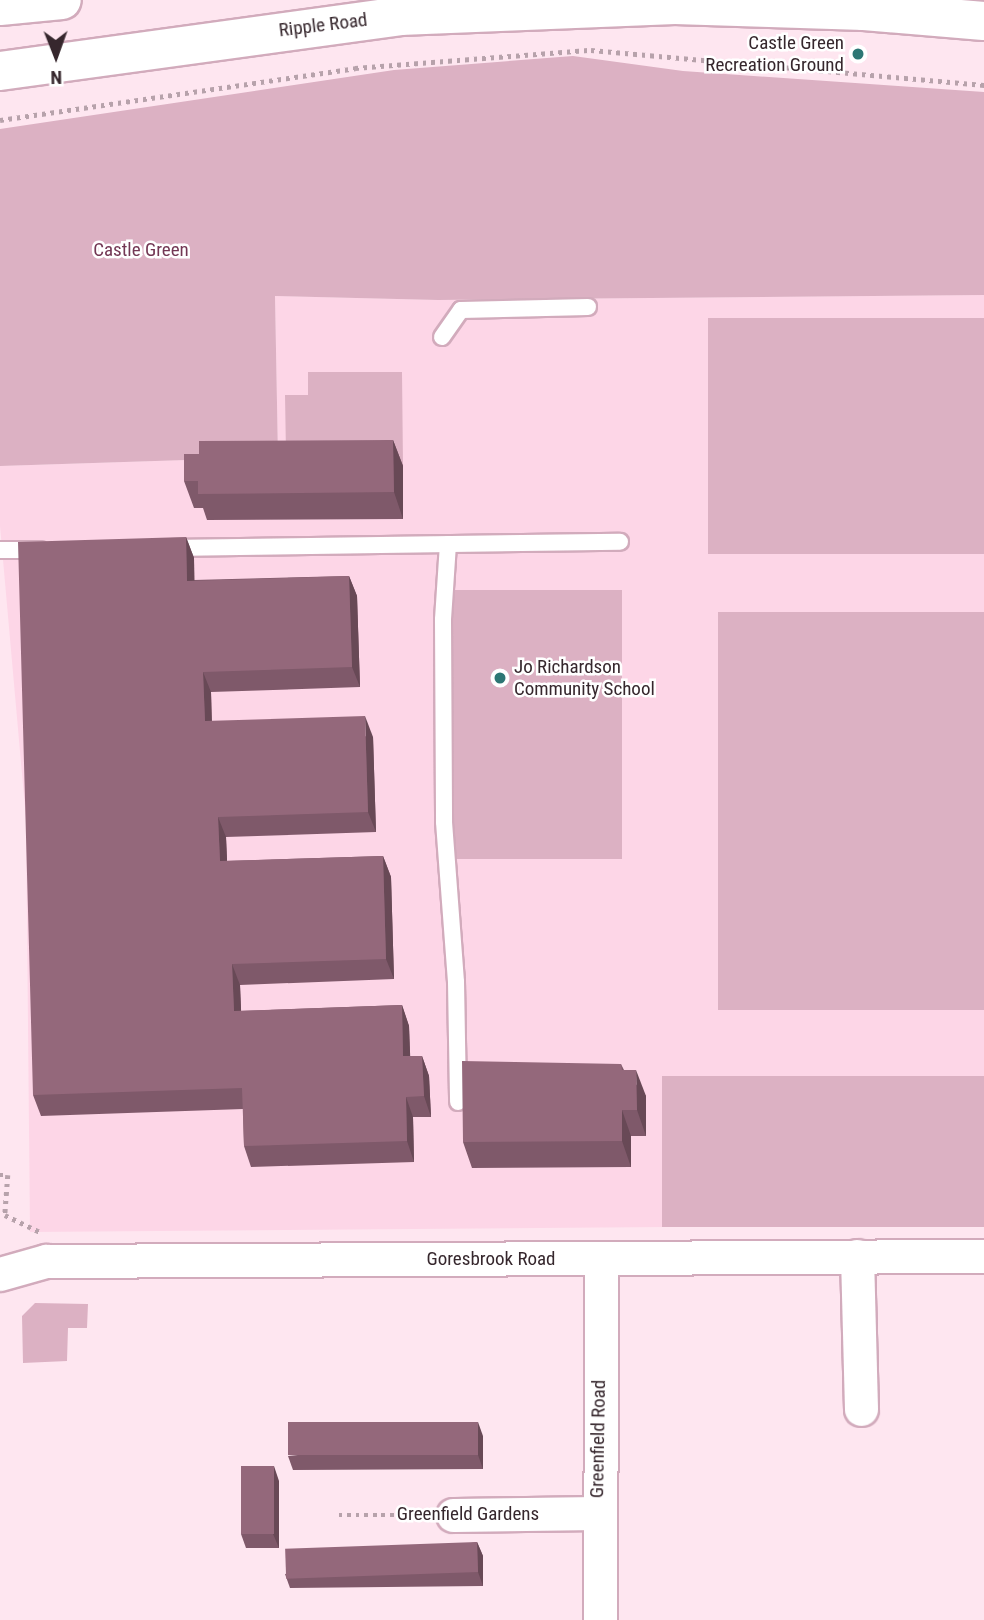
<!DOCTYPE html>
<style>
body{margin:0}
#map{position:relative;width:984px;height:1620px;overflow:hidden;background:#fee6f0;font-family:"Roboto Condensed",sans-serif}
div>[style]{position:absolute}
.built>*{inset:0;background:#fdd6e7}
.green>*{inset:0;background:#dcb1c3;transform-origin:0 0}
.path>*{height:4.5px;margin-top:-2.25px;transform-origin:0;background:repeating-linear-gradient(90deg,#b7a2ab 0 3.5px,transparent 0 8.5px)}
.roads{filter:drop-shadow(2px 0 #d2abbc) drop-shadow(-2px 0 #d2abbc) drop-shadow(0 2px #d2abbc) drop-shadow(0 -2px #d2abbc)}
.service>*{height:16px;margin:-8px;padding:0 8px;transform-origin:8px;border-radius:8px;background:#fff}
.minor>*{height:33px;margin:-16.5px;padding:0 16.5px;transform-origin:16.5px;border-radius:16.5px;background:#fff}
.trunk>*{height:38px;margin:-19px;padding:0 19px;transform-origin:19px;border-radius:19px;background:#fff}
.wall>*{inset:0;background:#7f596a}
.shaded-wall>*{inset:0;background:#684956}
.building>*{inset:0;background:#94687b;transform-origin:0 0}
.dots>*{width:19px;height:19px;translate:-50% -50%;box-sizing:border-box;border:4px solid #fff;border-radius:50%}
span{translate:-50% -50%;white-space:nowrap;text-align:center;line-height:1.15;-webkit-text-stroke:5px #fff;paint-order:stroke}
.street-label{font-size:19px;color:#36272d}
.poi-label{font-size:19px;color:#36272d}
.right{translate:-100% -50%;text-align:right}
.left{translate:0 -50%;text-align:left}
.park-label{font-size:19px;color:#733754}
.north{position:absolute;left:21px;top:21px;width:70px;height:70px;-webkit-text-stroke:5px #fff;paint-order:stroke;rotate:179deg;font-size:19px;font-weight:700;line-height:28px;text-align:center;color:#36272d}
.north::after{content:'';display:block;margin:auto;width:24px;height:32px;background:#36272d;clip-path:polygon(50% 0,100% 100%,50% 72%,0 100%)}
</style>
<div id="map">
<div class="built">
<i style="clip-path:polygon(984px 295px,984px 1077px,662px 1076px,666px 1227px,30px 1232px,26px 819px,0 526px,0 466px,278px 457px,275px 296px,438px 300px)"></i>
</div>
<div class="green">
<i style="clip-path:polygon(573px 56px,683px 71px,984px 92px,984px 295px,438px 300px,275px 296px,278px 457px,0 466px,0 129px,394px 70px)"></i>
<i style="left:984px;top:318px;width:236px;height:276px;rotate:90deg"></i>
<i style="clip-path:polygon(308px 372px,402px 372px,403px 466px,301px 466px,286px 454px,285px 395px,308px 395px)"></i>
<i style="left:622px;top:590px;width:269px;height:169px;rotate:90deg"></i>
<i style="left:718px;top:612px;width:266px;height:398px"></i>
<i style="left:662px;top:1076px;width:322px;height:151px"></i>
<i style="clip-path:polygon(35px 1303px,88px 1304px,87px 1328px,68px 1328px,67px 1361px,23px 1363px,22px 1316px)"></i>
</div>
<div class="path">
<i style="left:0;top:120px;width:359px;rotate:-8.3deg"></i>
<i style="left:355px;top:68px;width:237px;rotate:-4.4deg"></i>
<i style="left:591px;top:50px;width:395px;rotate:5.1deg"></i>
<i style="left:0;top:1175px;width:8px"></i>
<i style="left:8px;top:1175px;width:40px;rotate:94.3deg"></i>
<i style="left:5px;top:1215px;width:39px;rotate:26deg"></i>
<i style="left:339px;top:1515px;width:87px"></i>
</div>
<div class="roads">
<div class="service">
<i style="left:442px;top:337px;width:33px;rotate:-55deg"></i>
<i style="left:461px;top:310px;width:127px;rotate:-1.4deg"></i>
<i style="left:448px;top:544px;width:76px;rotate:93.8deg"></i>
<i style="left:443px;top:620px;width:202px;rotate:89.7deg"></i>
<i style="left:444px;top:822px;width:160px;rotate:85.7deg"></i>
<i style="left:456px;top:982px;width:120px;rotate:89deg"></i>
<i style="left:170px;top:548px;width:450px;rotate:-0.8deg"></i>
<i style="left:0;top:550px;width:40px"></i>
</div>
<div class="minor">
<i style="left:857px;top:1256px;width:153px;rotate:88.5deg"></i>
<i style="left:0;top:1274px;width:48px;rotate:-15.8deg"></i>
<i style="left:46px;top:1261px;width:938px;rotate:-0.31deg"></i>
<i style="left:453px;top:1515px;width:145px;rotate:-0.8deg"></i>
<i style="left:600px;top:1620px;width:362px;rotate:-89.8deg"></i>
</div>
<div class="trunk">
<i style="left:0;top:6px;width:62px;rotate:-5.5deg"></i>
<i style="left:0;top:71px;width:404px;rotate:-7.8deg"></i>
<i style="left:400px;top:16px;width:275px;rotate:-2.3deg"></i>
<i style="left:675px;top:5px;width:189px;rotate:1.8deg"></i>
<i style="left:864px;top:11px;width:120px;rotate:4.8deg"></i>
</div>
</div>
<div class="wall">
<i style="clip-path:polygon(393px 440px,403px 466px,403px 519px,207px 520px,203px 508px,194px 508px,184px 481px,199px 454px)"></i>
<i style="clip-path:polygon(186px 537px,194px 558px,194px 580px,349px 576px,357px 596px,360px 687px,211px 692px,212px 721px,373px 737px,376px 832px,226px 837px,227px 861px,383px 856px,391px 877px,394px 979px,240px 985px,241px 1011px,402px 1005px,409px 1026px,410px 1056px,422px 1056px,429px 1076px,431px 1117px,413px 1117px,414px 1162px,251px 1167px,244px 1146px,243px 1109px,41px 1116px,33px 1095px)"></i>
<i style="clip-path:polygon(621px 1064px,624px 1070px,646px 1096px,646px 1136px,631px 1136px,631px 1167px,472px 1168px,463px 1142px)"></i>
<i style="clip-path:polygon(483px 1436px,483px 1469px,293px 1470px,288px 1456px)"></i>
<i style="clip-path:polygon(279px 1481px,279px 1548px,246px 1548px,241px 1534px)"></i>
<i style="clip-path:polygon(477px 1542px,483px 1556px,483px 1586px,290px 1588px,285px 1574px)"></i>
</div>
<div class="shaded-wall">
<i style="clip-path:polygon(393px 440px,403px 466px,403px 519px,394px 492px)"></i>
<i style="clip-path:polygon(186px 537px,194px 558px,195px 601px,187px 581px)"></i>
<i style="clip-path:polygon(349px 576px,357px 596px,360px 687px,352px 667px)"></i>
<i style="clip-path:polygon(203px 672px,211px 692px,212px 742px,205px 721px)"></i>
<i style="clip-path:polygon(365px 716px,373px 737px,376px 832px,368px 812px)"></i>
<i style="clip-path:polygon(218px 817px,226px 837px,228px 882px,220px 861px)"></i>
<i style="clip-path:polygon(383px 856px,391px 877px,394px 979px,386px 959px)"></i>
<i style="clip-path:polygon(232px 964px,240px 985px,242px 1032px,234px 1011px)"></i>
<i style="clip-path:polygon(402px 1005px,409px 1026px,411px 1077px,403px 1056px)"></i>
<i style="clip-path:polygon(422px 1056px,429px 1076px,431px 1117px,424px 1096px)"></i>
<i style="clip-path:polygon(636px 1070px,646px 1096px,646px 1136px,637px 1110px)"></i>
<i style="clip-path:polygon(406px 1097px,413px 1117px,414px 1162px,407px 1141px)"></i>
<i style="clip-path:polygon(622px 1110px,631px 1136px,631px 1167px,622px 1141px)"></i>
<i style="clip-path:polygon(478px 1422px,483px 1436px,483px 1469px,478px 1455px)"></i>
<i style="clip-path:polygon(274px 1466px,279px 1481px,279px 1548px,273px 1534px)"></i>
<i style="clip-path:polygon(477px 1542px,483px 1556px,483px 1586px,478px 1572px)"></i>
</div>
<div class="building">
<i style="clip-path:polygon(393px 440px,394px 492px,198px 494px,198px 481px,184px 481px,184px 454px,199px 454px,199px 441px)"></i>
<i style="clip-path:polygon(186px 537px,187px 581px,349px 576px,352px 667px,203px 672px,205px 721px,365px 716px,368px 812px,218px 817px,220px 861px,383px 856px,386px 959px,232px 964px,234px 1011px,402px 1005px,403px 1056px,422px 1056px,424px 1096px,406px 1097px,407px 1141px,244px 1146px,242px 1088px,33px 1095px,18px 542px)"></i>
<i style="clip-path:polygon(462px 1061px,621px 1064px,622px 1070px,636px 1070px,637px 1110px,622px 1110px,622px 1141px,463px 1142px)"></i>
<i style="left:478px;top:1422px;width:33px;height:190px;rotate:90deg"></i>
<i style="left:241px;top:1466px;width:33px;height:68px"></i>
<i style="left:477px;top:1542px;width:30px;height:192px;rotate:88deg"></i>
</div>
<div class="dots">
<i style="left:858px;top:54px;background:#2d7674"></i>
<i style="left:500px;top:678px;background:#2d7674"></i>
</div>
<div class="street-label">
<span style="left:323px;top:25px;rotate:-7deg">Ripple Road</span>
<span style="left:491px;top:1259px">Goresbrook Road</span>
<span style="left:598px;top:1439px;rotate:-89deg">Greenfield Road</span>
<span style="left:468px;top:1514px">Greenfield Gardens</span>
</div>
<div class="poi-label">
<span class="right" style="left:844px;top:54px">Castle Green<br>Recreation Ground</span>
<span class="left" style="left:514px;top:678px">Jo Richardson<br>Community School</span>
</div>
<div class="park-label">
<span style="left:141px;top:250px">Castle Green</span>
</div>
<div class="north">N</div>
</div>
